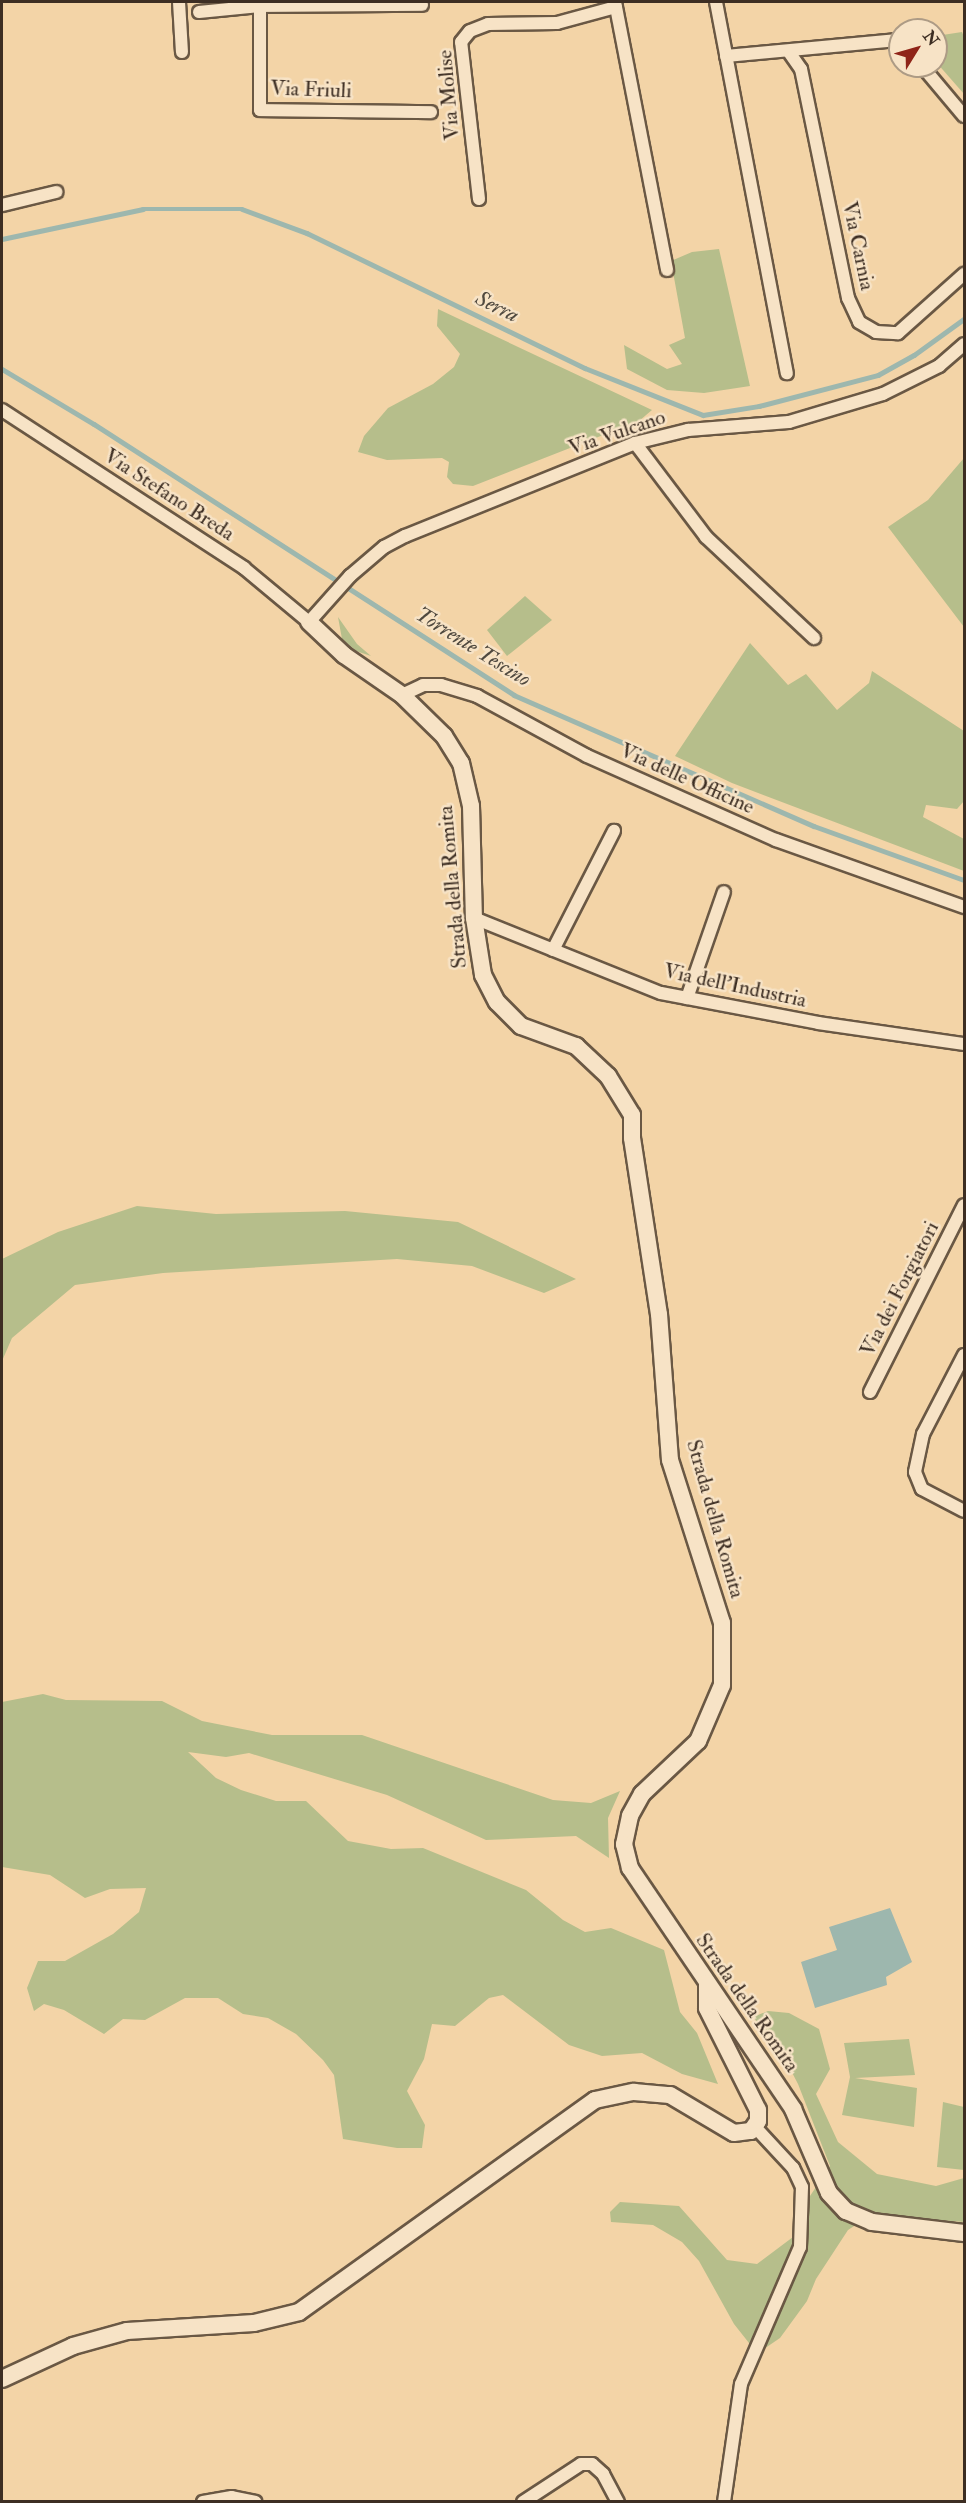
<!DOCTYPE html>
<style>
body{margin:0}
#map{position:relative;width:966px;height:2503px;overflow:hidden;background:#f3d4a7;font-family:"IM FELL Double Pica",serif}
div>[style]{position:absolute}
.green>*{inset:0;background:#b6be8b}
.water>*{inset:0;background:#9db7ae}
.stream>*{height:4.5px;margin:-2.25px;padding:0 2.25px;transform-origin:2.25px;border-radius:2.25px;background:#9db7ae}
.roads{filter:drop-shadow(2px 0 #6a5844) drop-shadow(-2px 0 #6a5844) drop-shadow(0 2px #6a5844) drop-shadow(0 -2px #6a5844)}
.street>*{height:12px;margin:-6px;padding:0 6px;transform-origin:6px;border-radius:6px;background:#f7e3c6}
.secondary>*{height:16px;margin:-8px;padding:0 8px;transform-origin:8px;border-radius:8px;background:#f7e3c6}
span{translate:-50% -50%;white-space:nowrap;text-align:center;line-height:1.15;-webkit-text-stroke:5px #f7e3c6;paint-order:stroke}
.street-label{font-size:21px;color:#3d2e23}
.water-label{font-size:22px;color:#50493f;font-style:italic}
.frame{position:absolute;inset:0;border:3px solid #3d2e23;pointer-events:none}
.north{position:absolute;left:888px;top:18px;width:60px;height:60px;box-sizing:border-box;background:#f7e3c6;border:2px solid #ad9b85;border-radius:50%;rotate:53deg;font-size:16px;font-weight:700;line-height:24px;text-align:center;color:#3d2e23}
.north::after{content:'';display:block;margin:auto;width:21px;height:27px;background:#8f2418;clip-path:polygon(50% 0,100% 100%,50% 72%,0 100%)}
</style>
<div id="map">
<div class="green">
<i style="clip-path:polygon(962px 32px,964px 37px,964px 94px,936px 62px,936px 36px)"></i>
<i style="clip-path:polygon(719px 249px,750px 386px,704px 393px,667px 390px,627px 369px,624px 345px,667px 369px,682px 364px,669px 345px,685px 338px,671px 261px,692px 252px)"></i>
<i style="clip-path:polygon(438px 309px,495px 336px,652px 410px,639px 421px,473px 486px,453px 484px,447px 477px,449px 462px,442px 458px,387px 460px,358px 452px,364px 436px,388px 408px,433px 384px,454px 367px,460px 354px,437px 326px)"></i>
<i style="clip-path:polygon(964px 458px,964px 627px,888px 527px,928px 500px)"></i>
<i style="clip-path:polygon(525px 596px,552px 620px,507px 656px,487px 630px)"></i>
<i style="clip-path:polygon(338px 617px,357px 644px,371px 656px,356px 651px,342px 639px)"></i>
<i style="clip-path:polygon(750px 643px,788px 685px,806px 674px,837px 710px,869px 683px,872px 671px,964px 731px,964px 801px,957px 809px,926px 805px,923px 817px,964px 839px,964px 871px,732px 783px,675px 756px)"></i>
<i style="clip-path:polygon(137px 1206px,216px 1214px,345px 1211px,458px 1222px,576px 1279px,544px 1293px,472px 1266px,397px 1259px,163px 1273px,75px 1285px,12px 1338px,2px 1361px,2px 1259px,58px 1232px)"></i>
<i style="clip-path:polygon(43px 1694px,66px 1700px,162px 1701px,202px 1721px,272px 1735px,362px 1735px,553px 1800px,591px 1803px,620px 1791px,608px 1818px,609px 1858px,576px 1836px,486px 1840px,387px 1795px,249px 1753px,226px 1757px,188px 1752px,216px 1778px,241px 1790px,276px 1801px,306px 1801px,348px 1841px,391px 1849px,423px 1848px,526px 1890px,563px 1920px,585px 1932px,611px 1928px,664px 1950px,680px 2012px,697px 2033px,718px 2084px,682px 2074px,642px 2053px,602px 2056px,569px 2045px,503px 1995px,489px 1998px,455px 2026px,432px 2024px,424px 2059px,407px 2091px,425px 2125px,422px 2148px,397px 2148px,343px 2139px,334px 2075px,323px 2060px,296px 2034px,268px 2018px,243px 2014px,218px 1998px,185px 1998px,145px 2020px,123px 2019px,104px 2034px,64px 2010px,44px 2004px,34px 2011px,27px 1988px,38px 1961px,65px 1961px,113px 1934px,139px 1912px,146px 1888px,110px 1889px,85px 1898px,50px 1875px,2px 1867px,2px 1702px)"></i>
<i style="clip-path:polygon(768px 2011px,789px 2013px,819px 2029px,830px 2069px,816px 2094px,838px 2142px,877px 2174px,936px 2186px,964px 2178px,964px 2222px,871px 2215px,848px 2230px,816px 2279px,807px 2301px,780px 2338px,761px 2351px,749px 2343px,734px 2324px,699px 2261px,682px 2242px,653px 2225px,611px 2222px,610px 2212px,620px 2202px,679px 2206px,727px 2260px,757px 2264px,793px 2237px,804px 2205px,830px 2166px,798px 2084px,785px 2059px,753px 2017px)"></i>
<i style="clip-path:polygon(909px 2039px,915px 2075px,855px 2078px,917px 2088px,914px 2127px,842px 2115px,850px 2077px,844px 2043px)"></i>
<i style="clip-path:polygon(943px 2102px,964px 2107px,964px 2170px,937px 2167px)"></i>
</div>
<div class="water">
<i style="clip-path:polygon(890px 1908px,912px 1962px,886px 1977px,887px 1985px,815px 2008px,801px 1962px,837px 1950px,829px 1927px)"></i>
</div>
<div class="stream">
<i style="left:2px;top:239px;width:144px;rotate:-12deg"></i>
<i style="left:143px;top:209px;width:99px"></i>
<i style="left:242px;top:209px;width:69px;rotate:20.3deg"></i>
<i style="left:307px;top:233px;width:309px;rotate:25.9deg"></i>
<i style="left:585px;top:368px;width:127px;rotate:21.7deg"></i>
<i style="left:703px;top:415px;width:57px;rotate:-9.1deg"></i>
<i style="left:759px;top:406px;width:123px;rotate:-14.6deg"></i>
<i style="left:878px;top:375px;width:41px;rotate:-29.1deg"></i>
<i style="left:914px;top:355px;width:62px;rotate:-35.8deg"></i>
<i style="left:2px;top:369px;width:107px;rotate:30.9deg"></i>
<i style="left:94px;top:424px;width:500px;rotate:32.8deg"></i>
<i style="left:514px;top:695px;width:327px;rotate:23.6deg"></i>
<i style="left:814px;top:826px;width:159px;rotate:19.8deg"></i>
</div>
<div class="roads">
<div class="street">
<i style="left:179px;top:2px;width:50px;rotate:86.6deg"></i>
<i style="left:260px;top:2px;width:108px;rotate:90deg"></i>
<i style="left:260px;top:110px;width:171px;rotate:0.7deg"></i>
<i style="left:615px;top:2px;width:273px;rotate:79deg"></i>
<i style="left:716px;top:2px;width:378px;rotate:79.2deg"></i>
<i style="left:199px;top:12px;width:61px;rotate:-5.6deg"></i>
<i style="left:260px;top:6px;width:162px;rotate:-0.4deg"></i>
<i style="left:789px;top:52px;width:21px;rotate:55deg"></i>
<i style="left:801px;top:69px;width:234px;rotate:78.4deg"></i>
<i style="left:848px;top:298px;width:26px;rotate:65deg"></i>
<i style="left:859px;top:322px;width:20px;rotate:30deg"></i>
<i style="left:876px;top:332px;width:22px;rotate:3deg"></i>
<i style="left:898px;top:333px;width:89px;rotate:-41.8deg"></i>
<i style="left:726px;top:56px;width:175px;rotate:-5.3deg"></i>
<i style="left:922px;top:66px;width:65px;rotate:50deg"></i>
<i style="left:479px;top:199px;width:158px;rotate:-96.5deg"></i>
<i style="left:461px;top:42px;width:14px;rotate:-51deg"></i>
<i style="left:470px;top:31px;width:19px;rotate:-21deg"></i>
<i style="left:488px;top:24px;width:69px;rotate:-0.8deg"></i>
<i style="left:557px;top:23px;width:61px;rotate:-15.2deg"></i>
<i style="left:2px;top:205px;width:56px;rotate:-13.5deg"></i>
<i style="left:2px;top:410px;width:289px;rotate:33.1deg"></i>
<i style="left:244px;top:568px;width:85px;rotate:39.7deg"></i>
<i style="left:309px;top:622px;width:62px;rotate:-48.3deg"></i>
<i style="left:350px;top:576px;width:45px;rotate:-40.5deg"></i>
<i style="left:384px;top:547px;width:24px;rotate:-28deg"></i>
<i style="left:405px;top:536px;width:248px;rotate:-22deg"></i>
<i style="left:635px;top:443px;width:55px;rotate:-13.8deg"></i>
<i style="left:688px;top:430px;width:101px;rotate:-4.5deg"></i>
<i style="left:789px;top:422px;width:98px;rotate:-16.6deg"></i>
<i style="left:883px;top:394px;width:63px;rotate:-26.6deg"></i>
<i style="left:939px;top:366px;width:33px;rotate:-41deg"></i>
<i style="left:635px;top:443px;width:118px;rotate:52.9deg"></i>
<i style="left:706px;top:537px;width:148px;rotate:43.1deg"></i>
<i style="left:402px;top:695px;width:23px;rotate:-25deg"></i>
<i style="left:423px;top:685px;width:18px"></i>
<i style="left:441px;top:685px;width:38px;rotate:17deg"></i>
<i style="left:477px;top:696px;width:125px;rotate:28.6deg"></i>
<i style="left:587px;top:756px;width:207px;rotate:24deg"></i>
<i style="left:776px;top:840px;width:200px;rotate:19.6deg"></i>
<i style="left:474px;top:918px;width:201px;rotate:21.9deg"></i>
<i style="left:661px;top:993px;width:160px;rotate:10.8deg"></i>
<i style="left:818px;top:1023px;width:148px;rotate:8.2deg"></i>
<i style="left:553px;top:950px;width:134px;rotate:-62.9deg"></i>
<i style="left:687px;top:998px;width:112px;rotate:-70.8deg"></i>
<i style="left:964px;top:1355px;width:89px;rotate:117.4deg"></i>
<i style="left:923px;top:1434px;width:39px;rotate:102deg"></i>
<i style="left:915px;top:1472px;width:18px;rotate:68deg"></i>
<i style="left:922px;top:1489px;width:47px;rotate:27.6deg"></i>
<i style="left:870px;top:1392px;width:209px;rotate:-63.3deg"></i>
<i style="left:203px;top:2502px;width:29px;rotate:-10deg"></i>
<i style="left:232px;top:2497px;width:24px;rotate:12deg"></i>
<i style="left:523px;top:2502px;width:69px;rotate:-33.2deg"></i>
<i style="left:581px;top:2464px;width:11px"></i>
<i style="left:592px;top:2464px;width:15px;rotate:42deg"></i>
<i style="left:603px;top:2474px;width:32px;rotate:62deg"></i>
<i style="left:724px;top:2502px;width:119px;rotate:-81.8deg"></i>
<i style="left:741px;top:2384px;width:149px;rotate:-66.7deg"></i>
<i style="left:800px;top:2247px;width:60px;rotate:-88.1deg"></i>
<i style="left:802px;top:2187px;width:21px;rotate:-115deg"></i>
<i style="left:793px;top:2168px;width:56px;rotate:-132.8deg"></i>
</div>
<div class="secondary">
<i style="left:309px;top:622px;width:48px;rotate:43.3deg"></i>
<i style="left:344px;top:655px;width:70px;rotate:34.6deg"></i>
<i style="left:402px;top:695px;width:59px;rotate:44.3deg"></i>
<i style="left:444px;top:736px;width:32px;rotate:58deg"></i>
<i style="left:461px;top:763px;width:44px;rotate:76.9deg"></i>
<i style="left:471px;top:806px;width:112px;rotate:88.5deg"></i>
<i style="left:474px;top:918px;width:58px;rotate:81deg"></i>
<i style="left:483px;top:975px;width:30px;rotate:63deg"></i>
<i style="left:497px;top:1002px;width:34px;rotate:45deg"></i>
<i style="left:521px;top:1026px;width:59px;rotate:20deg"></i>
<i style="left:576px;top:1046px;width:44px;rotate:43.2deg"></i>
<i style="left:608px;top:1076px;width:46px;rotate:58.4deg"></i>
<i style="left:632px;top:1115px;width:23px;rotate:90deg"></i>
<i style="left:632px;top:1138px;width:178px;rotate:81.3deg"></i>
<i style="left:659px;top:1314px;width:146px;rotate:85.7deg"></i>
<i style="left:670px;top:1460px;width:171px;rotate:72.3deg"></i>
<i style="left:722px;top:1623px;width:62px;rotate:90deg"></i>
<i style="left:722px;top:1685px;width:61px;rotate:113.2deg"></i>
<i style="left:698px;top:1741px;width:77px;rotate:136.6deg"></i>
<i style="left:642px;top:1794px;width:25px;rotate:119deg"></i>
<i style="left:630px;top:1816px;width:29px;rotate:102deg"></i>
<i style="left:624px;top:1844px;width:25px;rotate:76deg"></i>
<i style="left:630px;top:1868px;width:291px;rotate:55.9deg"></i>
<i style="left:793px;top:2109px;width:91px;rotate:66.8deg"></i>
<i style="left:829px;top:2193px;width:25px;rotate:47deg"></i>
<i style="left:846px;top:2211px;width:28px;rotate:23deg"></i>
<i style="left:872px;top:2222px;width:93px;rotate:6.8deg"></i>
<i style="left:2px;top:2379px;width:78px;rotate:-24.9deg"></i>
<i style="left:73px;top:2346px;width:56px;rotate:-15.5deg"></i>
<i style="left:127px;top:2331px;width:127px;rotate:-3.6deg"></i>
<i style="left:254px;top:2323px;width:46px;rotate:-13.7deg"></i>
<i style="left:299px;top:2312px;width:364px;rotate:-35.6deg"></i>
<i style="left:595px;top:2100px;width:40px;rotate:-12deg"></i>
<i style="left:634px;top:2092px;width:36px;rotate:5deg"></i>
<i style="left:670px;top:2095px;width:74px;rotate:30.7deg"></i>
<i style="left:734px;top:2133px;width:17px;rotate:-7deg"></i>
<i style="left:751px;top:2131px;width:12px;rotate:-55deg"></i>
<i style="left:758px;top:2121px;width:11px;rotate:-90deg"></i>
<i style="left:758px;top:2110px;width:114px;rotate:-116.6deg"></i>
<i style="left:707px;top:2008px;width:25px;rotate:-90deg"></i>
</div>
</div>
<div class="street-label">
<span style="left:311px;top:90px;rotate:2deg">Via Friuli</span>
<span style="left:449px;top:95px;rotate:-95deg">Via Molise</span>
<span style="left:858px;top:246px;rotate:78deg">Via Carnia</span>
<span style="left:617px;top:433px;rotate:-19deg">Via Vulcano</span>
<span style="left:169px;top:495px;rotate:33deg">Via Stefano Breda</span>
<span style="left:687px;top:779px;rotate:24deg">Via delle Officine</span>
<span style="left:453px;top:887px;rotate:-95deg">Strada della Romita</span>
<span style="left:735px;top:986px;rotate:12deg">Via dell'Industria</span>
<span style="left:900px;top:1289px;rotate:-63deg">Via dei Forgiatori</span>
<span style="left:715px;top:1519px;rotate:74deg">Strada della Romita</span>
<span style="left:747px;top:2003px;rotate:55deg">Strada della Romita</span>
</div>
<div class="water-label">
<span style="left:497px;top:307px;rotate:26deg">Serra</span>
<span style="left:473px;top:647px;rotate:32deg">Torrente Tescino</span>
</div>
<div class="frame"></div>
<div class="north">N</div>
</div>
